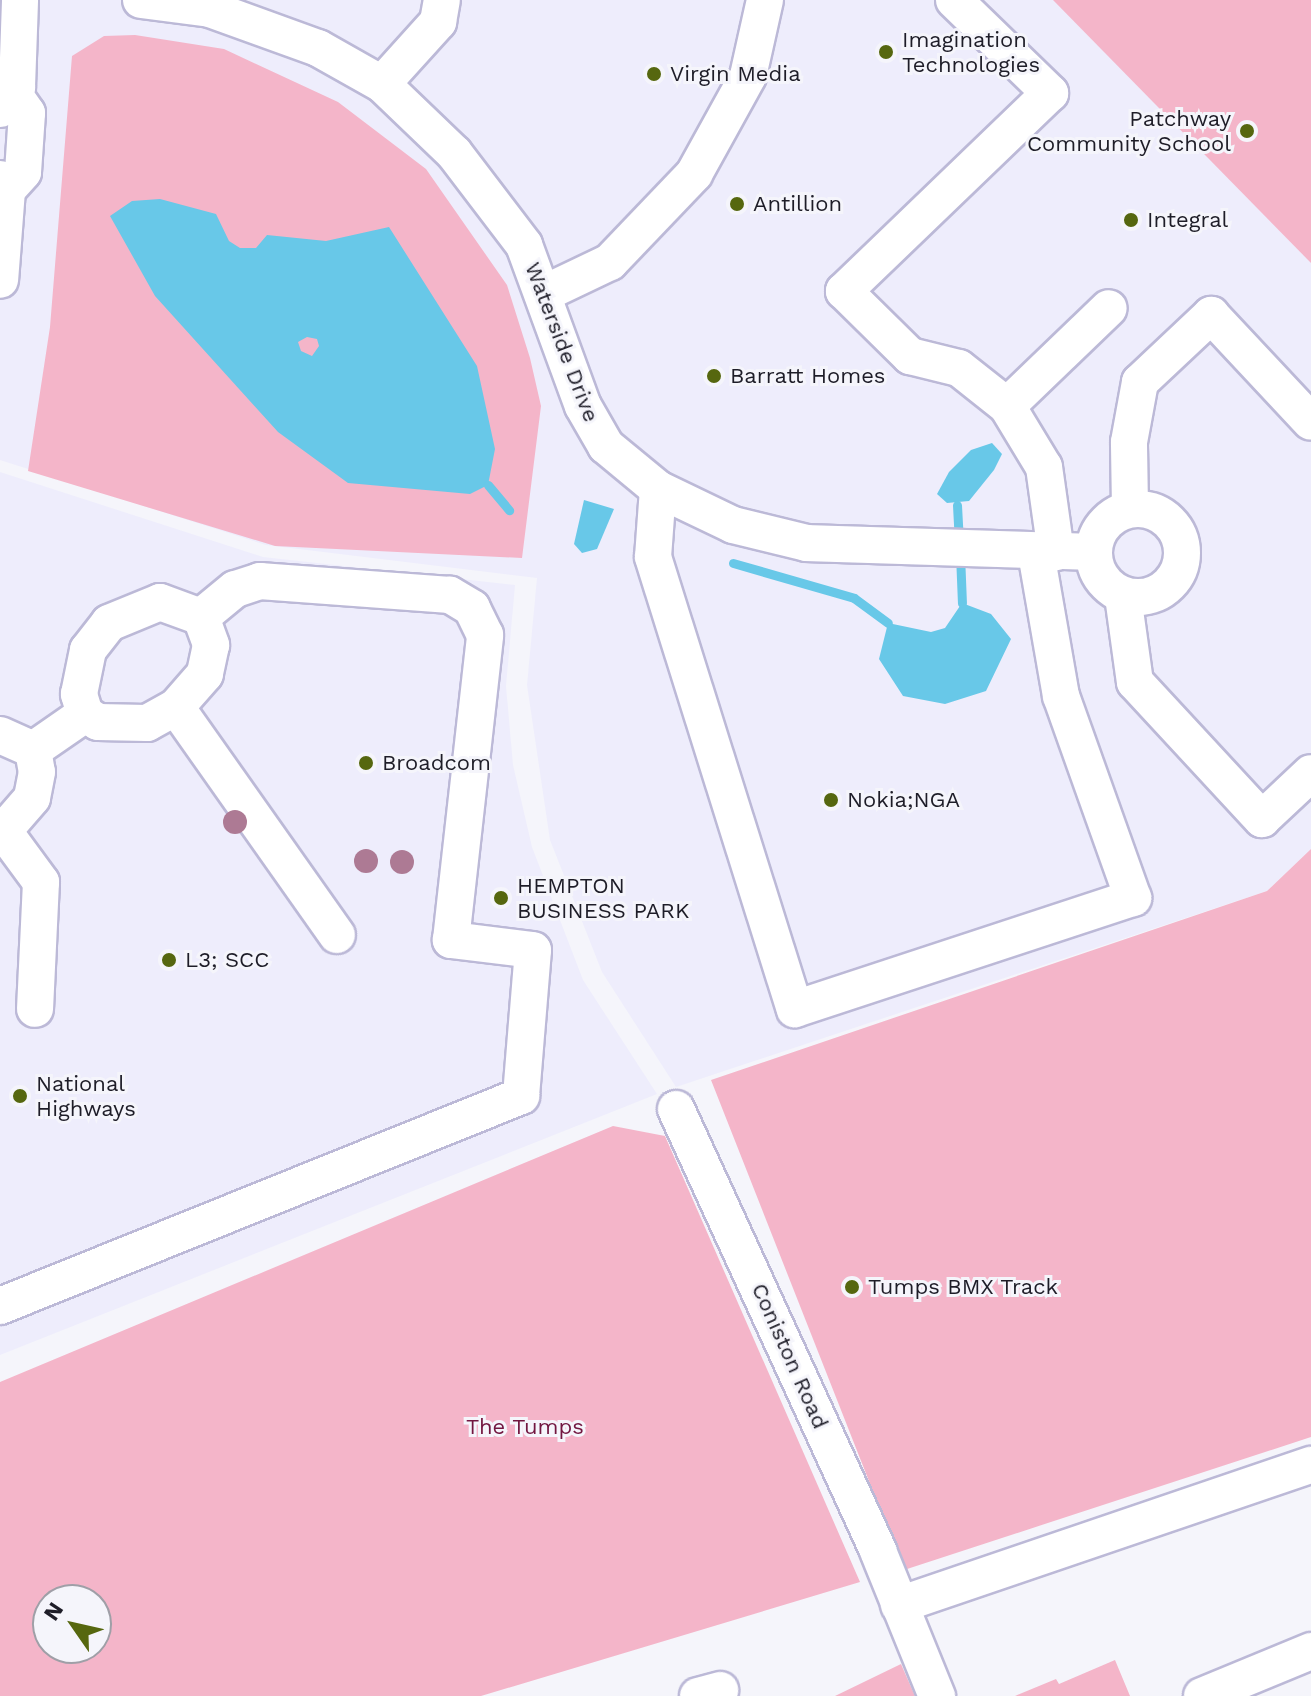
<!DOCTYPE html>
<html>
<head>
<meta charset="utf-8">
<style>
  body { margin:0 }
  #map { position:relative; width:1311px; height:1696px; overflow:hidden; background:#f5f5fb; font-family:"Work Sans",sans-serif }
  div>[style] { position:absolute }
  .built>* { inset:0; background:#eeedfc }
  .green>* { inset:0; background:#f4b5c9 }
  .water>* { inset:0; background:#68c8e8 }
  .stream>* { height:9px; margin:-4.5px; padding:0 4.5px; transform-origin:4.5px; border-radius:4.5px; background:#68c8e8 }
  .roads { filter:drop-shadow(2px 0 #bcb9d7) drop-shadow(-2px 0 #bcb9d7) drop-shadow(0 2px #bcb9d7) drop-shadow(0 -2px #bcb9d7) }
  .minor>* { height:36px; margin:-18px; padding:0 18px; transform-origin:18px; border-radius:18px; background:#fff }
  .minor>.ring { margin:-18px; padding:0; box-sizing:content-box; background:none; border:36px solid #fff; border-radius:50% }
  .trees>* { width:24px; height:24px; margin:-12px; border-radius:50%; background:#ad7a94 }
  .dots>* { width:22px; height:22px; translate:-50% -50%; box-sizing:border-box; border:4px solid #f5f5fb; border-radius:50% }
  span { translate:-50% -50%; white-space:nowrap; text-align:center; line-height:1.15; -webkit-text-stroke:6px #f5f5fb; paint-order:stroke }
  .poi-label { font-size:22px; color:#1e1d28 }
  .left { translate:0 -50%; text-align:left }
  .right { translate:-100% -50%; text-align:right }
  .street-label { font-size:22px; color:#1e1d28 }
  .park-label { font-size:22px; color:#721640 }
  .north { position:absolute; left:32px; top:1584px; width:80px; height:80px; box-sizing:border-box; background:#f5f5fb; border:2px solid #9f9fa7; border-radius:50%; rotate:304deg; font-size:22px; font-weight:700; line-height:32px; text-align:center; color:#1e1d28 }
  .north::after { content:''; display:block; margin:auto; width:28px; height:36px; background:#56670f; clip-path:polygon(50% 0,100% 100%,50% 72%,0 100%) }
</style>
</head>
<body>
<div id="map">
  <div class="built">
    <i style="clip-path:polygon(0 0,1311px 0,1311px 849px,1267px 891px,676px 1087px,602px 972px,550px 840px,527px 685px,537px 578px,266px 545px,0 460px)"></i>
    <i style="clip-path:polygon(0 472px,263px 557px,515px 585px,506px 686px,513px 765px,532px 847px,583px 980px,657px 1094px,0 1355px)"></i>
  </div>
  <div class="green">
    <i style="clip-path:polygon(1053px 0,1311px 0,1311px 263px)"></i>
    <i style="clip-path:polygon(135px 35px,224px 49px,338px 102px,426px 169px,507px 285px,530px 358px,541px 406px,522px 558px,275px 546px,28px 471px,50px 327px,72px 56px,104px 36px)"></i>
    <i style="clip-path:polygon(1311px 849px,1311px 1437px,904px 1570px,711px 1080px,1267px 891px)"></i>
    <i style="clip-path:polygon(evenodd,613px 1126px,665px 1136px,860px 1582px,481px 1696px,0 1696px,0 1382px,613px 1126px,48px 1600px,96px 1600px,96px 1648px,48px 1648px,48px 1600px)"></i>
    <i style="clip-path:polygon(1115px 1660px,1130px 1696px,1015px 1696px,1056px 1679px,1059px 1684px)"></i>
    <i style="clip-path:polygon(901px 1664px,915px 1696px,835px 1696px)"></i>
  </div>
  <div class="water">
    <i style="clip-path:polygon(evenodd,160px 199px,216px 214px,229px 241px,240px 248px,256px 248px,267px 235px,326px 241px,389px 227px,477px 366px,495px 449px,488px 485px,470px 494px,348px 483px,278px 432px,155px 296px,110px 216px,132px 201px,160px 199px,307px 337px,317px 339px,319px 346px,312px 356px,301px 351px,298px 342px,307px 337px)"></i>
    <i style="clip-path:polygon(992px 443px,1002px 454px,994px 470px,969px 501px,947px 503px,937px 494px,949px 472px,971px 450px)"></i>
    <i style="clip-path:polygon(584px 500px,614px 509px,597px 549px,582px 553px,574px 544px)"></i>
    <i style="clip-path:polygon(962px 603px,991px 614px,1011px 639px,986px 691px,945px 704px,903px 696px,879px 659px,888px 623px,931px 632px,945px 628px)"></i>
  </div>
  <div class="stream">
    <i style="left:488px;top:485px;width:33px;rotate:50deg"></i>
    <i style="left:957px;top:505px;width:35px;rotate:87deg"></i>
    <i style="left:960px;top:554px;width:49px;rotate:87.7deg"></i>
    <i style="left:733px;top:563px;width:126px;rotate:16.1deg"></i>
    <i style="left:854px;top:598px;width:42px;rotate:36.3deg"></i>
  </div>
  <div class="roads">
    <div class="minor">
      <i style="left:141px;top:0;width:70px;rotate:7.4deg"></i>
      <i style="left:210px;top:9px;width:115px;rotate:19.9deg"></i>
      <i style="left:318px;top:48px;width:73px;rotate:29.4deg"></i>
      <i style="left:382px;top:84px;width:100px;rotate:43.8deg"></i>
      <i style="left:454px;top:153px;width:116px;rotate:52.7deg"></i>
      <i style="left:524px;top:245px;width:171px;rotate:69.9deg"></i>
      <i style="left:583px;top:406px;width:46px;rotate:60.1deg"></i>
      <i style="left:606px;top:446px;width:67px;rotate:39.6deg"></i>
      <i style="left:658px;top:489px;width:83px;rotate:25.6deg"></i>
      <i style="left:733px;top:525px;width:76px;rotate:13.7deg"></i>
      <i style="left:807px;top:543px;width:286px;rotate:1.8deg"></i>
      <i style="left:954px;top:0;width:134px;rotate:44.1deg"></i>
      <i style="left:1050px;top:93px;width:286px;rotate:136.1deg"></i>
      <i style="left:844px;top:291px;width:93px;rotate:44.6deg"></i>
      <i style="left:910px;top:356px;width:50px;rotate:13.8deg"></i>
      <i style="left:959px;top:368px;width:61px;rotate:38.4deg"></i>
      <i style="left:1007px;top:406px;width:71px;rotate:58.8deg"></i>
      <i style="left:1044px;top:467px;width:86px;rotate:82deg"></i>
      <i style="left:382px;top:84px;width:84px;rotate:-47.9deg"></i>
      <i style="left:438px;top:22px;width:22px;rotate:-80deg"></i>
      <i style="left:0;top:109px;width:28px;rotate:-52deg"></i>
      <i style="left:17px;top:87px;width:87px;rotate:-88deg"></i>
      <i style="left:0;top:179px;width:13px;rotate:58deg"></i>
      <i style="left:7px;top:190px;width:90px;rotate:94.4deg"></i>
      <i style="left:7px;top:190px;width:24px;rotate:-48deg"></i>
      <i style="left:23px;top:172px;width:59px;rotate:-86.1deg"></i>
      <i style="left:27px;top:113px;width:21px;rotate:-125deg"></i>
      <i style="left:545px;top:293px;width:72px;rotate:-25.5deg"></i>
      <i style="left:610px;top:262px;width:122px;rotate:-46.3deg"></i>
      <i style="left:694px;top:174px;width:112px;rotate:-61.1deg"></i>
      <i style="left:748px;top:76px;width:78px;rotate:-77.4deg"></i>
      <i style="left:1007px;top:406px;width:141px;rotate:-43.9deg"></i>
      <i style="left:658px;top:489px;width:68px;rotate:94.2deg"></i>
      <i style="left:653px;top:557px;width:474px;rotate:72.6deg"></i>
      <i style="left:795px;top:1009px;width:356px;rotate:-18.2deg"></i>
      <i style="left:1133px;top:898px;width:214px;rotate:-109.6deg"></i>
      <i style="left:1061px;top:696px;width:145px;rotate:-99.9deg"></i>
      <i style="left:1130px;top:509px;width:67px;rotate:-90.9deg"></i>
      <i style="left:1129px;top:442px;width:61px;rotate:-79.6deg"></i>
      <i style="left:1140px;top:382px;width:98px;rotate:-43.3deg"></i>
      <i style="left:1211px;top:315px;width:146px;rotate:46.9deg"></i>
      <i class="ring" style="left:1094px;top:509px;width:52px;height:52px"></i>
      <i style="left:1123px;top:596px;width:87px;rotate:82.1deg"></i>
      <i style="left:1135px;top:682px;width:187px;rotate:47.2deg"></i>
      <i style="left:1262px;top:819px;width:67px;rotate:-43.2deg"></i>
      <i style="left:160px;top:602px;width:44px;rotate:20.1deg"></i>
      <i style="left:201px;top:617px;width:30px;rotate:70deg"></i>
      <i style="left:211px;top:645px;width:30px;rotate:102deg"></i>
      <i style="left:205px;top:674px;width:44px;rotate:131.3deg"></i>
      <i style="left:176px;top:707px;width:33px;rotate:151deg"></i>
      <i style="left:147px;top:723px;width:49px;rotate:-178.8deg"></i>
      <i style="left:98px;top:722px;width:15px;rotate:-148deg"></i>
      <i style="left:85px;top:714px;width:21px;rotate:-107deg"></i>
      <i style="left:79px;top:694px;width:45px;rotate:-78.4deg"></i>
      <i style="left:88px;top:650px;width:34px;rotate:-52deg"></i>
      <i style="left:109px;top:623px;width:55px;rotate:-22.4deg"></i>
      <i style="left:176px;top:707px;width:279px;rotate:54.8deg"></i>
      <i style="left:0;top:735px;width:36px;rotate:24deg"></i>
      <i style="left:33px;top:750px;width:22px;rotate:80deg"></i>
      <i style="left:37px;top:772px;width:26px;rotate:101deg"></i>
      <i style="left:32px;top:798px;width:49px;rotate:130.9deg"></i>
      <i style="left:33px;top:750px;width:63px;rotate:-34.7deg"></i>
      <i style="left:5px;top:833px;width:61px;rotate:53.7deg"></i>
      <i style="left:41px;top:882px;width:127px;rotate:92.7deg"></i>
      <i style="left:676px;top:1109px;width:486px;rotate:65.4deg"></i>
      <i style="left:878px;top:1551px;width:157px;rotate:67.9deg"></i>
      <i style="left:0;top:1306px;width:562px;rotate:-21.95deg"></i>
      <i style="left:521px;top:1096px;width:146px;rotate:-85.3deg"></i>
      <i style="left:533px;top:950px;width:83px;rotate:-173deg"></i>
      <i style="left:451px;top:940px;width:307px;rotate:-83.6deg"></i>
      <i style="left:485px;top:635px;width:30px;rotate:-116deg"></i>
      <i style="left:472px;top:608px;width:26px;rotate:-149deg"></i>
      <i style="left:450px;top:595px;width:191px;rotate:-175.8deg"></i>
      <i style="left:260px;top:581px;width:26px;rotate:162deg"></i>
      <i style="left:235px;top:589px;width:44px;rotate:140.5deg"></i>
      <i style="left:899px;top:1605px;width:435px;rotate:-18.8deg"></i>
      <i style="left:698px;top:1696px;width:23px;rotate:-15deg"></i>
      <i style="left:1202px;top:1696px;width:118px;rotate:-22.4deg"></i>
    </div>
  </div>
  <div class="trees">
    <i style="left:235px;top:822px"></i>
    <i style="left:366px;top:861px"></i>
    <i style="left:402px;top:862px"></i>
  </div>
  <div class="dots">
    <i style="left:886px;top:52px;background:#56670f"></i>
    <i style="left:654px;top:74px;background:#56670f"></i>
    <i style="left:1247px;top:131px;background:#56670f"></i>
    <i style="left:737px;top:204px;background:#56670f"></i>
    <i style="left:1131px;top:220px;background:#56670f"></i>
    <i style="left:714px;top:376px;background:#56670f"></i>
    <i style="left:366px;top:763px;background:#56670f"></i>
    <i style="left:831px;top:800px;background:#56670f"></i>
    <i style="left:501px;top:898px;background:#56670f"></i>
    <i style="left:169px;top:960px;background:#56670f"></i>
    <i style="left:20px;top:1096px;background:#56670f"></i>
    <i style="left:852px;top:1287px;background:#56670f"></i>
  </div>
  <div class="poi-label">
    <span class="left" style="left:902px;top:52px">Imagination<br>Technologies</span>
    <span class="left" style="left:670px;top:74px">Virgin Media</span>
    <span class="right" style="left:1231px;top:131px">Patchway<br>Community School</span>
    <span class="left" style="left:753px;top:204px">Antillion</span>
    <span class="left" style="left:1147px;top:220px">Integral</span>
    <span class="left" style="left:730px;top:376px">Barratt Homes</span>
    <span class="left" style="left:382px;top:763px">Broadcom</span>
    <span class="left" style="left:847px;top:800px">Nokia;NGA</span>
    <span class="left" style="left:517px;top:898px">HEMPTON<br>BUSINESS PARK</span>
    <span class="left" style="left:185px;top:960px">L3; SCC</span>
    <span class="left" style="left:36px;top:1096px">National<br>Highways</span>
    <span class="left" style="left:868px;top:1287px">Tumps BMX Track</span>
  </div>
  <div class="street-label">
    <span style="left:562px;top:342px;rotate:69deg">Waterside Drive</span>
    <span style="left:790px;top:1356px;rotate:66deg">Coniston Road</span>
  </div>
  <div class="park-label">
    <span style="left:525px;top:1427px">The Tumps</span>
  </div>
  <div class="north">N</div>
</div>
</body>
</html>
